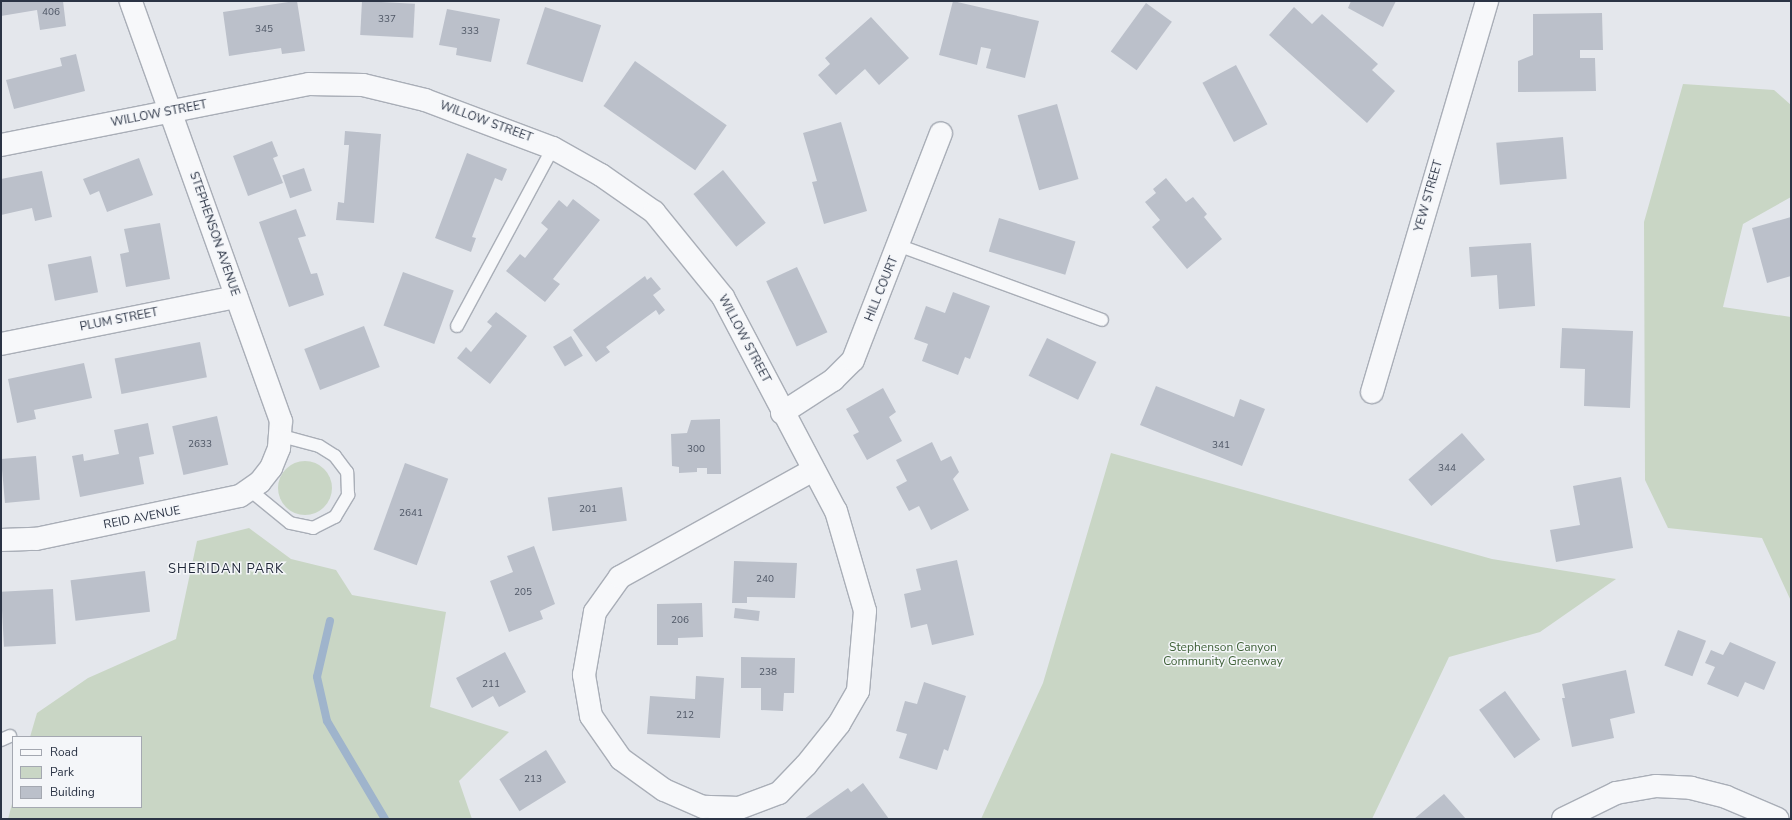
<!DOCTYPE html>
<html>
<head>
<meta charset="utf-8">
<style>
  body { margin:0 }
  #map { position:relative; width:1792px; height:820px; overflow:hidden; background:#e4e7ec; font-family:"Nunito Sans",sans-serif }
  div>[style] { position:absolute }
  .green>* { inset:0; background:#c9d6c5 }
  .round { border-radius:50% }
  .stream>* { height:8px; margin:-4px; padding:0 4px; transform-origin:4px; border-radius:4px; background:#9fb4cc }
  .building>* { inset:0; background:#bbc0ca; transform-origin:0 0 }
  .roads { filter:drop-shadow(1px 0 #a9aeb7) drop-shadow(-1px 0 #a9aeb7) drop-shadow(0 1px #a9aeb7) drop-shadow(0 -1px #a9aeb7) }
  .service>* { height:12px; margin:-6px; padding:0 6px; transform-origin:6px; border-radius:6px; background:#f7f8fa }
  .minor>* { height:22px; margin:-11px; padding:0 11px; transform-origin:11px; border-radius:11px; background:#f7f8fa }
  span { translate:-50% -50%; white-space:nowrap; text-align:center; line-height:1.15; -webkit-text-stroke:3px #f4f6f9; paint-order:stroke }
  .number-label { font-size:10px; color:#4f5766 }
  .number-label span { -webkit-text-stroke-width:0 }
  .street-label { font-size:12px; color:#2b3445 }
  .park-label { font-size:12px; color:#3f6138 }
  .neighbourhood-label { font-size:13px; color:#1d2536; letter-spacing:1px }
  .frame { position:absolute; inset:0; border:2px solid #2b3445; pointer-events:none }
  .legend { position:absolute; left:12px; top:736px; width:130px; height:72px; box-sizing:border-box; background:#f4f6f9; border:1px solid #a4a8b1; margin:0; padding:5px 7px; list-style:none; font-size:12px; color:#2b3445 }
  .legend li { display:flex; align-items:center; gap:8px; height:20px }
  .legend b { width:20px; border:1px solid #a4a8b1 }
</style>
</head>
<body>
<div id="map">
  <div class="green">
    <i style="clip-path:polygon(1683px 84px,1774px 90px,1791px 105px,1791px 197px,1743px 224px,1723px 307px,1791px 317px,1791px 601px,1762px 538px,1668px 528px,1645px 480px,1644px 222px)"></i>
    <i style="clip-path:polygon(1111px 453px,1492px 559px,1616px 579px,1540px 632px,1449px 657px,1372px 819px,981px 819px,1043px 683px)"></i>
    <i class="round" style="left:278px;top:461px;width:54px;height:54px"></i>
    <i style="clip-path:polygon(249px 528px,291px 559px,336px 570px,352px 595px,446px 612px,430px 707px,509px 732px,459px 781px,472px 819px,8px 819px,13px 800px,13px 807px,141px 807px,141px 737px,30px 737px,37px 713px,88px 678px,176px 639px,197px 541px)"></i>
  </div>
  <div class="stream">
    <i style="left:330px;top:621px;width:57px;rotate:103.1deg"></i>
    <i style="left:317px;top:677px;width:45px;rotate:77.2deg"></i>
    <i style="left:327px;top:721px;width:114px;rotate:59.4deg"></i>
  </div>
  <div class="building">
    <i style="clip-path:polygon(1px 1px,63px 1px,66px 26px,40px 30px,37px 10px,1px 16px)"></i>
    <i style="clip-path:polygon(295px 1px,297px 1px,305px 51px,282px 54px,281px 48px,229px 56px,223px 12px)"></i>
    <i style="left:362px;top:1px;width:53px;height:34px;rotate:3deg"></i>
    <i style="clip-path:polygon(953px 1px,1039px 21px,1025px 78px,986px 68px,991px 49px,981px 47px,977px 65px,939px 55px)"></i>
    <i style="clip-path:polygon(1351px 1px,1396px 1px,1383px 27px,1348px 8px)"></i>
    <i style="left:1146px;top:3px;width:32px;height:60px;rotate:36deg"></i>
    <i style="left:545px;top:7px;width:59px;height:60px;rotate:18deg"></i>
    <i style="clip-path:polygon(1294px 7px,1312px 24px,1322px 14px,1378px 64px,1372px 70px,1395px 91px,1367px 123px,1269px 35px)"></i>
    <i style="clip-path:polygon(447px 9px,500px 19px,491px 62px,456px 55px,457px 48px,439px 45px)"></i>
    <i style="clip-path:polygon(1602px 13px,1603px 50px,1580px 50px,1580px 58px,1595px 58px,1596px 91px,1518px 92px,1518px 61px,1533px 55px,1533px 14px)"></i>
    <i style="clip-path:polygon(871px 17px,909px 58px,879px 85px,865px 69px,836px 95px,818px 75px,830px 64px,825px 58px)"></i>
    <i style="clip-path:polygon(76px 54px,85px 91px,14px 109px,6px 80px,62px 66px,60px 58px)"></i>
    <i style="left:635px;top:61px;width:112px;height:55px;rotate:35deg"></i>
    <i style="left:1236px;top:65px;width:67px;height:38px;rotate:62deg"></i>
    <i style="left:1057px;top:104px;width:78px;height:41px;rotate:74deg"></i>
    <i style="clip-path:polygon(841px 122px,867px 211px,824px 224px,812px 182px,817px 181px,803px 133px)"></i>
    <i style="clip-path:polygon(345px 131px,381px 134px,374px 223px,336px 220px,338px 202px,344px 203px,349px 145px,344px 145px)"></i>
    <i style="left:1563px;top:137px;width:42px;height:67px;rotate:85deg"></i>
    <i style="clip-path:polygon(272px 141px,278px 156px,273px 158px,283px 183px,248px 196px,233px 156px)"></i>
    <i style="clip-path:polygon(467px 153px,507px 169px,502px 181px,495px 178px,472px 237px,476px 238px,471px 252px,435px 238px)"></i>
    <i style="clip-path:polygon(139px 158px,153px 195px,107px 212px,99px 191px,90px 195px,83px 179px)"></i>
    <i style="left:304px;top:168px;width:24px;height:23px;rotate:71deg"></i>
    <i style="left:723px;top:170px;width:68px;height:38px;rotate:51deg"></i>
    <i style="clip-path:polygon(42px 171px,52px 217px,35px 221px,32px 208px,1px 215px,1px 179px)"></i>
    <i style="clip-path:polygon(1166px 178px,1186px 202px,1193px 197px,1207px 214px,1204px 217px,1222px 239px,1187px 269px,1152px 227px,1160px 220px,1145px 202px,1156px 193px,1153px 189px)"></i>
    <i style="clip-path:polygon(573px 199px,600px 220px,553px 279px,560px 284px,545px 302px,506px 271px,520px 254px,525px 258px,548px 229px,541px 223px,559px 200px,567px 207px)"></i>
    <i style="clip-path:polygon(296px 209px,306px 236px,298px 238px,311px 274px,317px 273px,324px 295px,289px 307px,259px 222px)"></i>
    <i style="clip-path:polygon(1791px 217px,1791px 276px,1767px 283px,1752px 228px)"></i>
    <i style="left:999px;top:218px;width:80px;height:35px;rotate:17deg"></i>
    <i style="clip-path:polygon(160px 223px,170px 279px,126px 287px,120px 254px,129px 252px,124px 229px)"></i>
    <i style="clip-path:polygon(1531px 243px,1535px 306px,1499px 309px,1497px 275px,1471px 277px,1469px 247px)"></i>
    <i style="left:91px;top:256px;width:37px;height:44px;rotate:79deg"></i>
    <i style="left:797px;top:267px;width:72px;height:34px;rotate:65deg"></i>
    <i style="left:403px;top:272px;width:54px;height:57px;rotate:20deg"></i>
    <i style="clip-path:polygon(645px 276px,647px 280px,651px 277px,661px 289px,653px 295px,665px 310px,659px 315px,656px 310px,606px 347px,610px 352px,596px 362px,573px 330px)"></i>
    <i style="clip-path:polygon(953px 292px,990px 306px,970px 359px,965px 357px,958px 375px,922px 361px,928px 344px,914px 339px,926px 306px,945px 313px)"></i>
    <i style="clip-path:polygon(496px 312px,527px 336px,490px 384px,457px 358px,466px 347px,471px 352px,492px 326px,487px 322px)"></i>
    <i style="left:364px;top:326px;width:44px;height:64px;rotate:69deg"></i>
    <i style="clip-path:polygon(1562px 328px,1633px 331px,1630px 408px,1584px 406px,1585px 369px,1560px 368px)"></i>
    <i style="left:571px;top:336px;width:23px;height:21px;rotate:59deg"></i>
    <i style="left:1047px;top:338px;width:55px;height:42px;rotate:26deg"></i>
    <i style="left:200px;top:342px;width:36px;height:87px;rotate:79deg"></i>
    <i style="clip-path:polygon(84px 363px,92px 398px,34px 410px,36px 419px,17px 423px,8px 379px)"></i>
    <i style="clip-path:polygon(1156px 386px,1234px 417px,1240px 399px,1265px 409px,1242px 466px,1140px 425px)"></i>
    <i style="clip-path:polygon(883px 388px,896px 412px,889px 417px,902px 441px,867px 460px,853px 435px,859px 432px,846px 409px)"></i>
    <i style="left:217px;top:416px;width:50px;height:46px;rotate:77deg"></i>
    <i style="clip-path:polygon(720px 419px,721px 474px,707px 474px,707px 468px,697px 468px,697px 472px,679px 473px,679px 467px,672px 466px,671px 434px,687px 433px,691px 420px)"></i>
    <i style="clip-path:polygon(148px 423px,154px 454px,139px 457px,144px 484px,80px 497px,72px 456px,83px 454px,84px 461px,119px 454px,114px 430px)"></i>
    <i style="left:1462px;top:433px;width:35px;height:71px;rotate:49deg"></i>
    <i style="clip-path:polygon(932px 442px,941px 461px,951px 456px,959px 472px,953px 479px,969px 510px,931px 530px,919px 506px,909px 511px,896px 487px,907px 481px,896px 460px)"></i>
    <i style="left:36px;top:456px;width:44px;height:35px;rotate:85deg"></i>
    <i style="left:405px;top:463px;width:46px;height:92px;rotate:20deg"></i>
    <i style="clip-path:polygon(1621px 477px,1633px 548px,1556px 562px,1550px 530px,1580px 525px,1573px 486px)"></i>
    <i style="left:622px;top:487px;width:34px;height:75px;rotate:82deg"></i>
    <i style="clip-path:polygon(534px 546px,555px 604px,540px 611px,543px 619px,509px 632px,490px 581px,513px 572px,507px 556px)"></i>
    <i style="clip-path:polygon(957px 560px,974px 635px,932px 645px,927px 624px,911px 628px,904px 594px,921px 590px,916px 569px)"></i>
    <i style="clip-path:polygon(734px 561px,797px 563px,795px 598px,747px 597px,747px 603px,732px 603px)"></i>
    <i style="left:145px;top:571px;width:41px;height:75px;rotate:83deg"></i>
    <i style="left:53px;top:589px;width:55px;height:52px;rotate:87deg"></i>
    <i style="clip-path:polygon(702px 603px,703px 637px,678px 638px,678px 645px,657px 645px,657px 604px)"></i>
    <i style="left:735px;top:608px;width:25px;height:10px;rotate:7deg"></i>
    <i style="left:1678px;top:630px;width:30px;height:38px;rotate:21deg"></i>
    <i style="clip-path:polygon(1730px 642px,1776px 662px,1764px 690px,1745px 682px,1738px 697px,1707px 684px,1715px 667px,1705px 663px,1711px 650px,1723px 655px)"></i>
    <i style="clip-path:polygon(505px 652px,526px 692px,499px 707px,493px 696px,472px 708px,456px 678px)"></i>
    <i style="clip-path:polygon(741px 657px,795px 658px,794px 693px,784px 693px,783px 711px,761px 710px,761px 688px,741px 688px)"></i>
    <i style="clip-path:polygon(1626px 670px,1635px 713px,1610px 719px,1614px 738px,1572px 747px,1562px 698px,1565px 698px,1562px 684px)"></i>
    <i style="clip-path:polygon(696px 676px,724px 678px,720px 738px,647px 734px,650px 696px,695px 699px)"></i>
    <i style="clip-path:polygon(924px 682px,966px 696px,948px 751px,944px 749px,937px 770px,899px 758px,907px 734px,896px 731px,905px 701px,917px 704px)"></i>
    <i style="left:1505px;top:691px;width:60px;height:32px;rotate:54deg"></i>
    <i style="left:546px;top:750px;width:38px;height:55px;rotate:58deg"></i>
    <i style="clip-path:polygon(863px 783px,889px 819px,804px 819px,848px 788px,851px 792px)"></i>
    <i style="clip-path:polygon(1444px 794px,1466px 819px,1414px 819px)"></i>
  </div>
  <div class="roads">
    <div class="service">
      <i style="left:900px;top:246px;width:215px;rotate:20.1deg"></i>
      <i style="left:457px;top:326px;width:202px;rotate:-61.7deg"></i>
      <i style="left:251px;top:491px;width:50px;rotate:39.4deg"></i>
      <i style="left:290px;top:523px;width:24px;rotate:12deg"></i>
      <i style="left:313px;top:528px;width:25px;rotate:-27deg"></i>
      <i style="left:335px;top:517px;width:26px;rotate:-59deg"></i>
      <i style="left:348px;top:495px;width:23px;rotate:-92deg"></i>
      <i style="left:347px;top:472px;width:20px;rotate:-127deg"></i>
      <i style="left:335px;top:456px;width:19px;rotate:-148deg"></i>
      <i style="left:319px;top:446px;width:38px;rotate:-165deg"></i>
      <i style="left:1px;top:740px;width:10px;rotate:-24deg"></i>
    </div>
    <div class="minor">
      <i style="left:1px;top:145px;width:314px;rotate:-11.2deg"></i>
      <i style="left:309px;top:84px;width:54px;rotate:1.1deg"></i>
      <i style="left:363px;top:85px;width:64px;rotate:13.6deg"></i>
      <i style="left:425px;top:100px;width:137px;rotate:20.6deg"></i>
      <i style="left:553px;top:148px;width:55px;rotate:29.4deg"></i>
      <i style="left:601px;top:175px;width:65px;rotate:34.9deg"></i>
      <i style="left:654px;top:212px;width:109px;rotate:50.9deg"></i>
      <i style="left:723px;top:297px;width:242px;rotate:62.2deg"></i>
      <i style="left:836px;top:511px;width:104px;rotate:73.8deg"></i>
      <i style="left:865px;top:611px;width:80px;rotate:95deg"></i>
      <i style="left:858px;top:691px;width:38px;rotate:120deg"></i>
      <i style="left:839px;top:724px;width:53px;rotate:128.8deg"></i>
      <i style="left:806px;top:765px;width:39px;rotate:134deg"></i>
      <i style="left:779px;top:793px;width:43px;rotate:159.4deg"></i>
      <i style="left:739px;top:808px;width:36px;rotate:-178deg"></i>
      <i style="left:703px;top:807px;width:43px;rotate:-156.4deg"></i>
      <i style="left:664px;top:790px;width:53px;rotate:-144.2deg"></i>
      <i style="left:621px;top:759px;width:52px;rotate:-124.9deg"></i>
      <i style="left:591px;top:716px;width:42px;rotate:-99.7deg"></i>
      <i style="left:584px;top:675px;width:64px;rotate:-80.1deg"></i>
      <i style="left:595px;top:612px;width:43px;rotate:-54.5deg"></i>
      <i style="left:620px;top:577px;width:221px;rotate:-29deg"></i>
      <i style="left:1px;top:344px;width:240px;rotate:-11.3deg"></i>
      <i style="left:1372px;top:392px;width:408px;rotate:-73.6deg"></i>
      <i style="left:782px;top:413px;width:61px;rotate:-32.9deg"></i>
      <i style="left:833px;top:380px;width:28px;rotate:-45deg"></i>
      <i style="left:853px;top:360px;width:243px;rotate:-68.8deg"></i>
      <i style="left:1px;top:540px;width:35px;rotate:-2deg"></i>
      <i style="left:36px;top:539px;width:208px;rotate:-11.9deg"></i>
      <i style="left:240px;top:496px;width:24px;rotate:-35deg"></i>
      <i style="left:260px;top:482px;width:18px;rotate:-52deg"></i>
      <i style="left:271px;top:468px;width:22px;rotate:-68deg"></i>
      <i style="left:279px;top:448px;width:27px;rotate:-86deg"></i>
      <i style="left:281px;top:421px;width:446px;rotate:-109.7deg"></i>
      <i style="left:1563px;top:819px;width:59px;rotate:-26.1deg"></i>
      <i style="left:1616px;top:793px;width:41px;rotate:-9.9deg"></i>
      <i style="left:1656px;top:786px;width:35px;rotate:3deg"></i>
      <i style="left:1691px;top:788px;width:36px;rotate:14deg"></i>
      <i style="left:1726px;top:797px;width:56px;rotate:22.9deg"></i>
    </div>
  </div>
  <div class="number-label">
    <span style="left:51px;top:13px">406</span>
    <span style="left:387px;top:20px">337</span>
    <span style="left:264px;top:30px">345</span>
    <span style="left:470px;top:32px">333</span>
    <span style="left:200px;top:445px">2633</span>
    <span style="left:1221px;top:446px">341</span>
    <span style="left:696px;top:450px">300</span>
    <span style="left:1447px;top:469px">344</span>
    <span style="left:588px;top:510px">201</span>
    <span style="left:411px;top:514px">2641</span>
    <span style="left:765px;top:580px">240</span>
    <span style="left:523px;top:593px">205</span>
    <span style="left:680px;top:621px">206</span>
    <span style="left:768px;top:673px">238</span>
    <span style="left:491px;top:685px">211</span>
    <span style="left:685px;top:716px">212</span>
    <span style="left:533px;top:780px">213</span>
  </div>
  <div class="street-label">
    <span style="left:159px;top:114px;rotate:-11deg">WILLOW STREET</span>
    <span style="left:486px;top:122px;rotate:20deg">WILLOW STREET</span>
    <span style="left:1429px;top:196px;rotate:-74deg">YEW STREET</span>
    <span style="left:214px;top:234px;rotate:71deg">STEPHENSON AVENUE</span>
    <span style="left:882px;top:289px;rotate:-68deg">HILL COURT</span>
    <span style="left:119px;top:320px;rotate:-11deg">PLUM STREET</span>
    <span style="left:744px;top:339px;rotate:62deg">WILLOW STREET</span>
    <span style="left:142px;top:518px;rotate:-11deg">REID AVENUE</span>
  </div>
  <div class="park-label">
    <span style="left:1223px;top:655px">Stephenson Canyon<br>Community Greenway</span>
  </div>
  <div class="neighbourhood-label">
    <span style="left:226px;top:569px">SHERIDAN PARK</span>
  </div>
  <div class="frame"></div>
  <ul class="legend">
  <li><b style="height:5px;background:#f7f8fa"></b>Road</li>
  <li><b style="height:11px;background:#c9d6c5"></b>Park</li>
  <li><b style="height:11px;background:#bbc0ca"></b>Building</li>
  </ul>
</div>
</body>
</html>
